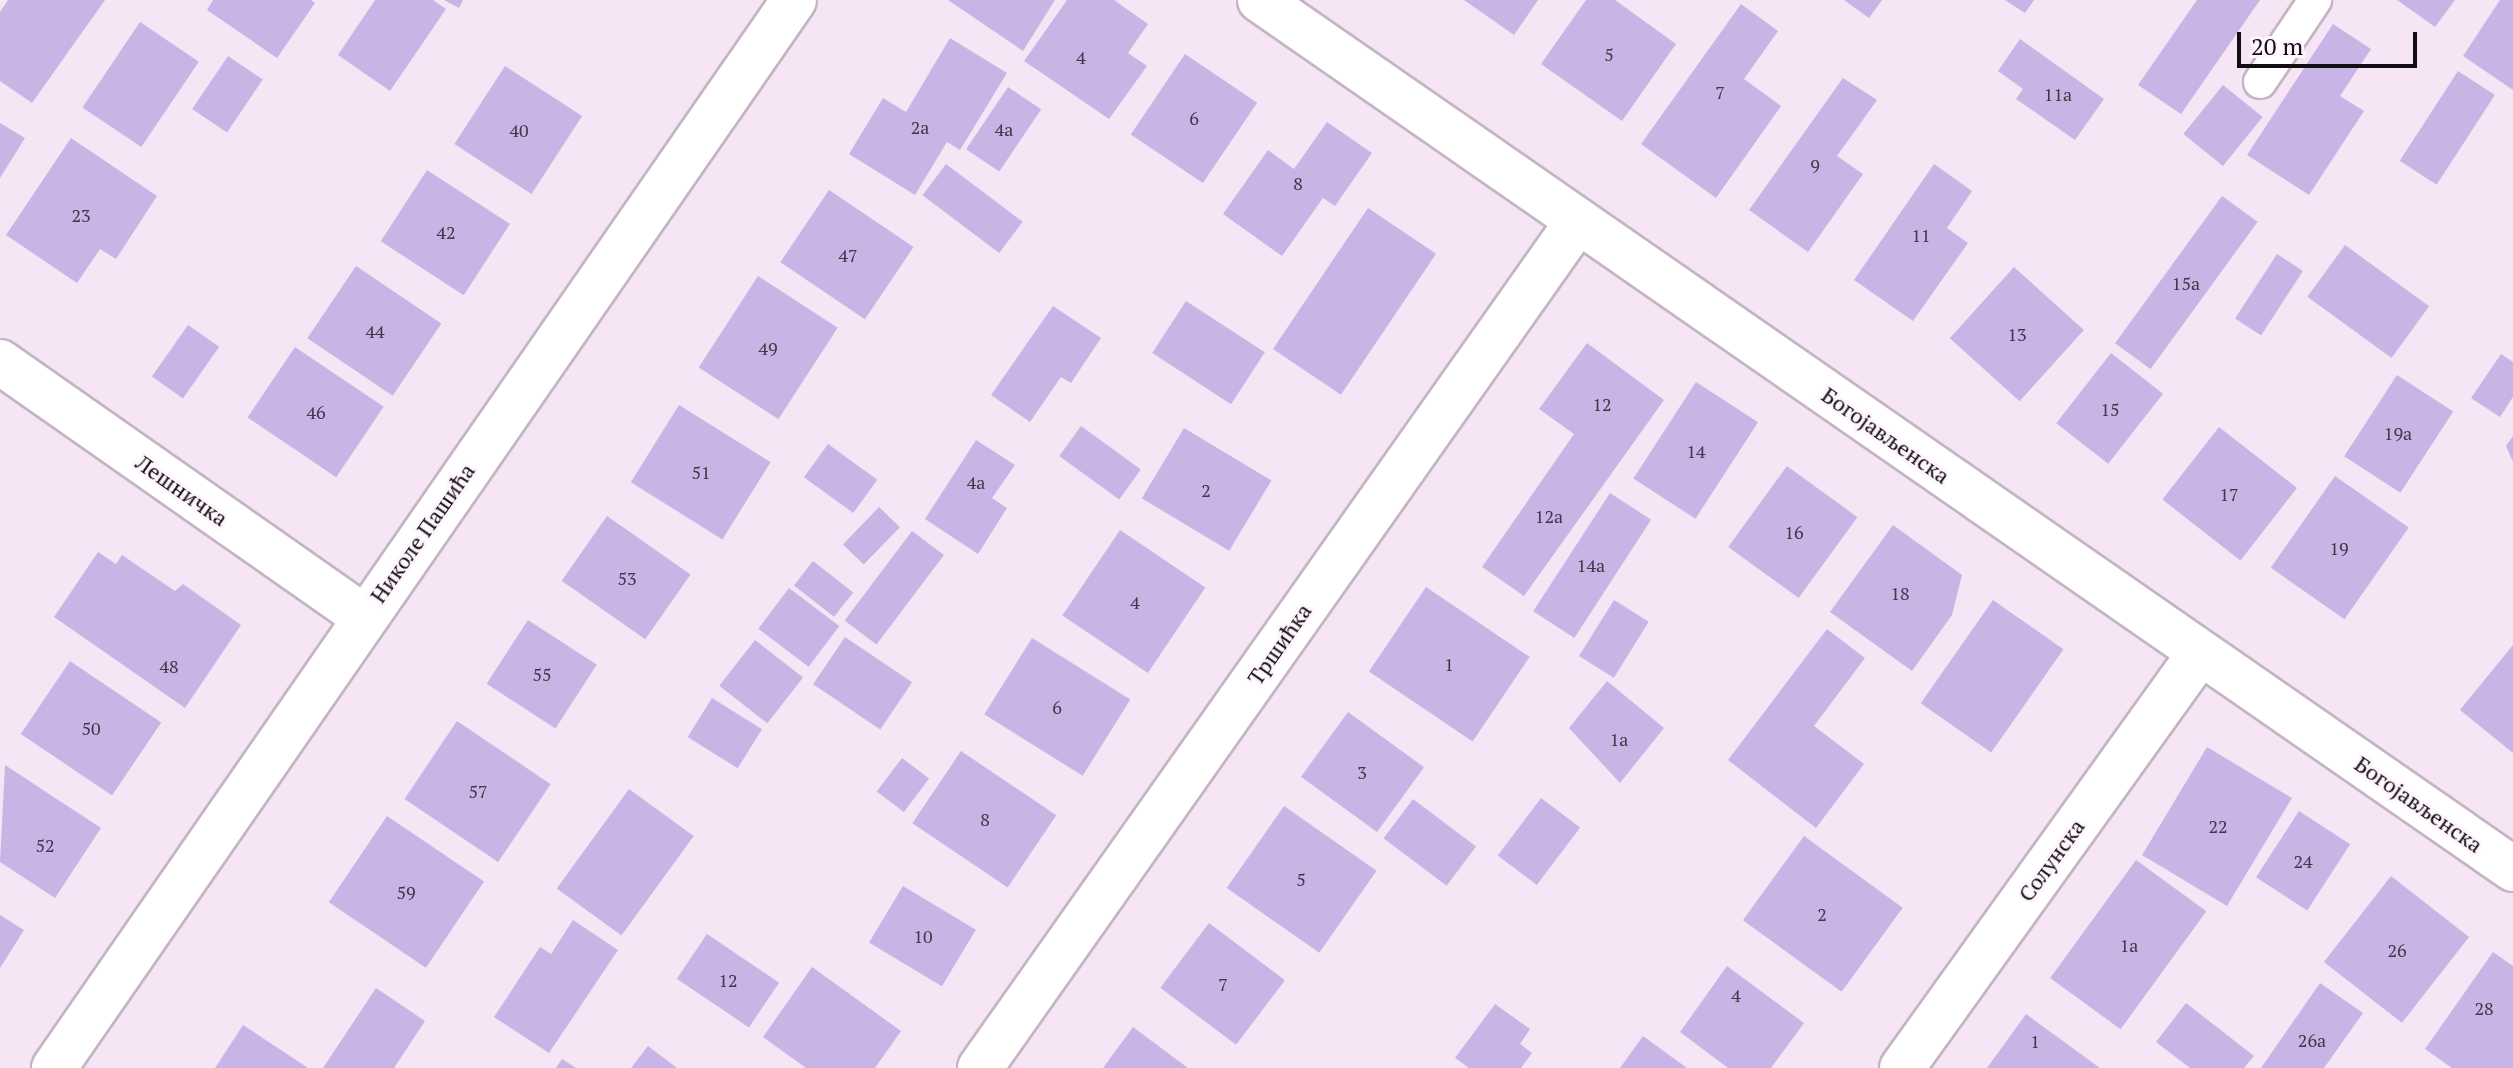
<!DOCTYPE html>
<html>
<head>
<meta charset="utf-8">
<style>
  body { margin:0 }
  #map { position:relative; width:2513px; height:1068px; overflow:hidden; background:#f6e5f5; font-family:"PT Serif",serif }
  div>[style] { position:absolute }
  .building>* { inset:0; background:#c9b4e6; transform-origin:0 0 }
  .roads { filter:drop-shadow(2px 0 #c5b5c4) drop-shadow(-2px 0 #c5b5c4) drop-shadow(0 2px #c5b5c4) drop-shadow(0 -2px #c5b5c4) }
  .service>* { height:32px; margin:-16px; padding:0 16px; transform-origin:16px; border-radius:16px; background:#fff }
  .minor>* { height:44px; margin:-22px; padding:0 22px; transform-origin:22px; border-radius:22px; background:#fff }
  span { translate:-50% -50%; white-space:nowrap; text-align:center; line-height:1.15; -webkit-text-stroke:6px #fff5fe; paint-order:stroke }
  .number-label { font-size:18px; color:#403747 }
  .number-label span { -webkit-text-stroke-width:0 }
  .street-label { font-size:22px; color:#120d12 }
  .scale { position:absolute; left:2237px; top:32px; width:180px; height:36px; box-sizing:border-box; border:4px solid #120d12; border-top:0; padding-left:10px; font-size:24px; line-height:28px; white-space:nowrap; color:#120d12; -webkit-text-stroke:6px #fff5fe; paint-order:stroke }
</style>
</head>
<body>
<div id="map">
  <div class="building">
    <i style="clip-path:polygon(8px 0,105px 0,32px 103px,0 81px,0 12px)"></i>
    <i style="clip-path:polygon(213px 0,311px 0,315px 3px,277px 58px,207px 10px)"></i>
    <i style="clip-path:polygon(375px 0,433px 0,446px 9px,390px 91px,338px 55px)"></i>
    <i style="clip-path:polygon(444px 0,463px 0,459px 8px)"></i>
    <i style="clip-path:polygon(948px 0,1055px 0,1023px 51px)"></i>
    <i style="clip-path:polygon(1067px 0,1114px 0,1148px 24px,1128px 53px,1147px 66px,1109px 119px,1024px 61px)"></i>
    <i style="clip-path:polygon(1464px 0,1538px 0,1514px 35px)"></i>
    <i style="clip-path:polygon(1586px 0,1615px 0,1676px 44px,1622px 121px,1541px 64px)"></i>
    <i style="clip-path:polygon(1844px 0,1882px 0,1869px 18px)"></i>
    <i style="clip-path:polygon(2005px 0,2034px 0,2025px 13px)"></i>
    <i style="clip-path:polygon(2197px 0,2260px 0,2181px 114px,2138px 85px)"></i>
    <i style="clip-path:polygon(2397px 0,2455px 0,2435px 27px)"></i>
    <i style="clip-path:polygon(2500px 0,2513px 0,2513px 90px,2463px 56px)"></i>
    <i style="clip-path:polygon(1741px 4px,1778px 31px,1744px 79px,1781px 106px,1716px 198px,1641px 144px)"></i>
    <i style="left:140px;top:22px;width:71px;height:103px;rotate:34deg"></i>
    <i style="clip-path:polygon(2333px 24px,2371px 49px,2340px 96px,2364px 111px,2309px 195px,2247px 155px)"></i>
    <i style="clip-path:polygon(950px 38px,1007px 73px,960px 150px,947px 142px,915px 195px,849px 154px,883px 98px,906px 112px)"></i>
    <i style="clip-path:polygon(2020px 39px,2104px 99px,2075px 140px,2016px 99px,2023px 89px,1998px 71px)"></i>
    <i style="left:1185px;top:54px;width:87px;height:97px;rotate:34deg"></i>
    <i style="left:228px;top:56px;width:42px;height:64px;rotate:34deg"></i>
    <i style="left:505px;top:66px;width:92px;height:93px;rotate:33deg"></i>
    <i style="left:2458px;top:71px;width:44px;height:107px;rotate:33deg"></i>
    <i style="clip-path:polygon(1843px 78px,1877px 100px,1837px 156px,1863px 174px,1808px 252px,1749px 210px)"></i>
    <i style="left:2223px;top:85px;width:51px;height:63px;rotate:39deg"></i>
    <i style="left:1008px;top:87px;width:40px;height:75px;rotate:34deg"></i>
    <i style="clip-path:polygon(1327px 122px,1372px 153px,1335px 206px,1323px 198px,1282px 256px,1223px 214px,1268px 150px,1294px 169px)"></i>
    <i style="clip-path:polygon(0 123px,25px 138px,0 178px)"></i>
    <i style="clip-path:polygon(71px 138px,157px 196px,116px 259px,100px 249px,77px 283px,6px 235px)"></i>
    <i style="left:946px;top:164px;width:96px;height:39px;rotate:37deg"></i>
    <i style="clip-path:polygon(1934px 164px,1972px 191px,1947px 228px,1968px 243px,1913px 321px,1854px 280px)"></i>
    <i style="left:427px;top:170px;width:99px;height:85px;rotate:33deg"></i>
    <i style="left:829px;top:190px;width:102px;height:87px;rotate:34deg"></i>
    <i style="left:2222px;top:196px;width:44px;height:182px;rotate:36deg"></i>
    <i style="left:1368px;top:208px;width:82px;height:170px;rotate:34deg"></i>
    <i style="left:2345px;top:245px;width:104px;height:64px;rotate:36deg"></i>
    <i style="left:2277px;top:254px;width:31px;height:77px;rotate:33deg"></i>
    <i style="left:356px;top:266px;width:103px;height:87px;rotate:34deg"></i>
    <i style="left:2014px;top:267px;width:94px;height:96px;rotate:42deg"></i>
    <i style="left:758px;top:276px;width:95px;height:109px;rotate:33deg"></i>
    <i style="left:1186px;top:301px;width:94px;height:62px;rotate:33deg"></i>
    <i style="clip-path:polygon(1053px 306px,1101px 338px,1071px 383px,1061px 377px,1030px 422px,991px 395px)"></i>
    <i style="left:188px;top:325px;width:38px;height:63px;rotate:35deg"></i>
    <i style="clip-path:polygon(1587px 343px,1664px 400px,1524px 596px,1482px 567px,1574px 434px,1539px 409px)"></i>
    <i style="left:295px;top:347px;width:107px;height:85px;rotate:34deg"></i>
    <i style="left:2111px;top:353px;width:66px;height:89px;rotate:38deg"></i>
    <i style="clip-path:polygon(2501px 354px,2513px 362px,2513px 397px,2500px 417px,2471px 398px)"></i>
    <i style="left:2397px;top:375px;width:67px;height:97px;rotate:33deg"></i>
    <i style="left:1696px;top:382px;width:74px;height:115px;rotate:33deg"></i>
    <i style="left:679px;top:405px;width:108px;height:91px;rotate:32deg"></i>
    <i style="left:1081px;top:426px;width:74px;height:37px;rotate:36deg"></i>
    <i style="left:2219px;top:427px;width:99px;height:92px;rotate:38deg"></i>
    <i style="left:1184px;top:428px;width:102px;height:82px;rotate:31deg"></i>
    <i style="clip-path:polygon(2513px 436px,2513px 462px,2506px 446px)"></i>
    <i style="clip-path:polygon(976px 440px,1015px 465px,992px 498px,1007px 508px,978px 554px,925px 519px)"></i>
    <i style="left:828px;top:444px;width:61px;height:41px;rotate:36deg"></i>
    <i style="left:1787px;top:466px;width:87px;height:100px;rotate:36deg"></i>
    <i style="left:2335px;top:476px;width:90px;height:112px;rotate:35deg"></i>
    <i style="left:1610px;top:493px;width:49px;height:141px;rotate:33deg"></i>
    <i style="left:879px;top:507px;width:29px;height:52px;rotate:44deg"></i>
    <i style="left:607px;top:516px;width:102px;height:79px;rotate:35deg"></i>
    <i style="clip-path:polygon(1893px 525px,1962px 575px,1952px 615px,1912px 671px,1830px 612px)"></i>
    <i style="left:1120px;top:530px;width:103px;height:103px;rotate:34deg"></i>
    <i style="left:912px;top:531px;width:40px;height:112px;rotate:37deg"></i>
    <i style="clip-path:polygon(98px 552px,116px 564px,122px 555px,175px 591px,183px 584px,241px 625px,185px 708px,54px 617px)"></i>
    <i style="left:813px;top:561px;width:51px;height:31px;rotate:38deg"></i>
    <i style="left:1426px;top:587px;width:125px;height:102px;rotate:34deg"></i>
    <i style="left:789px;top:588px;width:63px;height:51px;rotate:37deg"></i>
    <i style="left:1614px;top:600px;width:41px;height:66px;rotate:32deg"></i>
    <i style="left:1993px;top:600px;width:86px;height:126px;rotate:35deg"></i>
    <i style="left:528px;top:620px;width:82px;height:76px;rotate:33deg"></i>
    <i style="clip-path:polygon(1827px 629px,1865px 658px,1814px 726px,1864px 764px,1816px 828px,1728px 760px)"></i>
    <i style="left:845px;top:637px;width:81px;height:57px;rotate:34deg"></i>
    <i style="left:1032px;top:638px;width:116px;height:90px;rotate:32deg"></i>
    <i style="left:755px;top:640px;width:61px;height:58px;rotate:38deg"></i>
    <i style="clip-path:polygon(2513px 645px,2513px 753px,2460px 710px)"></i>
    <i style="left:70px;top:661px;width:110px;height:88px;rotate:34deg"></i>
    <i style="clip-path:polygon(1607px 681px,1664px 728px,1620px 783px,1569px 728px)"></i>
    <i style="left:712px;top:698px;width:59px;height:46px;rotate:32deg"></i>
    <i style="left:1348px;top:712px;width:94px;height:80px;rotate:36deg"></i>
    <i style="left:457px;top:721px;width:113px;height:94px;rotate:34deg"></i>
    <i style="left:2207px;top:747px;width:99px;height:126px;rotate:31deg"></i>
    <i style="left:961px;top:751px;width:115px;height:87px;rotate:34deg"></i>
    <i style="left:902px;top:758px;width:34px;height:42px;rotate:37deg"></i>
    <i style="clip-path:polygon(5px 765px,101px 828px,55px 898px,0 862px)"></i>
    <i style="left:629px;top:789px;width:80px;height:123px;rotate:36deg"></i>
    <i style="left:1541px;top:798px;width:49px;height:72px;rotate:37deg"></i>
    <i style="left:1413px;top:799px;width:79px;height:49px;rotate:37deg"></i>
    <i style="left:1284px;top:806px;width:113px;height:100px;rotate:35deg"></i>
    <i style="left:2299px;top:811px;width:61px;height:79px;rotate:33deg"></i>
    <i style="left:387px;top:816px;width:117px;height:104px;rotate:34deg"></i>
    <i style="left:1804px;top:836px;width:122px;height:104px;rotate:36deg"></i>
    <i style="left:2136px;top:860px;width:87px;height:146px;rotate:36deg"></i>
    <i style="left:2391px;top:876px;width:99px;height:109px;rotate:38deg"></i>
    <i style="left:903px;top:886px;width:85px;height:66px;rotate:31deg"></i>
    <i style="clip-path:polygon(0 915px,24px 930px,0 968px)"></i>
    <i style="clip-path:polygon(573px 920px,618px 950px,549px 1053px,494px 1017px,540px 947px,551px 954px)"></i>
    <i style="left:1209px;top:923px;width:95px;height:81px;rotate:37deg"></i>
    <i style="left:707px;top:934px;width:87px;height:54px;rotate:34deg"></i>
    <i style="clip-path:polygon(2493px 952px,2513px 966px,2513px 1068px,2452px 1068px,2425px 1049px)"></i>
    <i style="clip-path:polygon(1727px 966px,1804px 1023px,1771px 1068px,1728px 1068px,1680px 1032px)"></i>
    <i style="clip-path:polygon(812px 967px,901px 1031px,875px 1068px,806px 1068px,763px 1037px)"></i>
    <i style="clip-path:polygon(2320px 983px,2363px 1013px,2324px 1068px,2261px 1068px)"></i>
    <i style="clip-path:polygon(376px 988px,425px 1021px,394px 1068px,323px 1068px)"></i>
    <i style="clip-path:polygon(2186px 1003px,2254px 1056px,2244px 1068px,2190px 1068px,2156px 1042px)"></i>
    <i style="clip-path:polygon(1495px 1004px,1530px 1029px,1520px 1044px,1532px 1053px,1521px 1068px,1469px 1068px,1455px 1058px)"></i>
    <i style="clip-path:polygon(2026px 1014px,2100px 1068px,1987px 1068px)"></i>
    <i style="clip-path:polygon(243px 1025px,308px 1068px,215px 1068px)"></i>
    <i style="clip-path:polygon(1133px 1027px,1188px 1068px,1103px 1068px)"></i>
    <i style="clip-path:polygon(1643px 1036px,1687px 1068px,1620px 1068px)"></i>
    <i style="clip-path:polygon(648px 1046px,677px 1068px,631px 1068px)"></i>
    <i style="clip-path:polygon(562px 1059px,576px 1068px,556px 1068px)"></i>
  </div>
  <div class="roads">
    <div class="service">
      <i style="left:2260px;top:82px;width:99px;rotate:-56.1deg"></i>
    </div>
    <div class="minor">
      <i style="left:1260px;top:0;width:1525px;rotate:34.74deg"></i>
      <i style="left:0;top:362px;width:444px;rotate:35deg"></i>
      <i style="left:54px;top:1068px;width:1299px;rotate:-55.28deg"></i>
      <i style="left:980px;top:1068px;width:1037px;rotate:-54.78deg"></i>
      <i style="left:1902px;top:1068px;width:511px;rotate:-54.32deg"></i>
    </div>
  </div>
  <div class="number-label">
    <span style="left:1609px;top:54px">5</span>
    <span style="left:1081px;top:57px">4</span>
    <span style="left:1720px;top:92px">7</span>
    <span style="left:2058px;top:94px">11a</span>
    <span style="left:1194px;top:118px">6</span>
    <span style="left:920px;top:127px">2a</span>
    <span style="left:1004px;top:129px">4a</span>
    <span style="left:519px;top:130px">40</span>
    <span style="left:1815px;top:165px">9</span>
    <span style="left:1298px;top:183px">8</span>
    <span style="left:81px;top:215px">23</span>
    <span style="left:446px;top:232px">42</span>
    <span style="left:1921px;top:235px">11</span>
    <span style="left:848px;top:255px">47</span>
    <span style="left:2186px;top:283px">15a</span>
    <span style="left:375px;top:331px">44</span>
    <span style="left:2017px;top:334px">13</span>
    <span style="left:768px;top:348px">49</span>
    <span style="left:1602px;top:404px">12</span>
    <span style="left:2110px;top:409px">15</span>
    <span style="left:316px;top:412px">46</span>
    <span style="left:2398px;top:433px">19a</span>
    <span style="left:1696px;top:451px">14</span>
    <span style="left:701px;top:472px">51</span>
    <span style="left:976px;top:482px">4a</span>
    <span style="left:1206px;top:490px">2</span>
    <span style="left:2229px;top:494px">17</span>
    <span style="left:1549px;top:516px">12a</span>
    <span style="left:1794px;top:532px">16</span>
    <span style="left:2339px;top:548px">19</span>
    <span style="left:1591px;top:565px">14a</span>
    <span style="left:627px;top:578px">53</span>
    <span style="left:1900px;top:593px">18</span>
    <span style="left:1135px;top:602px">4</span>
    <span style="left:1449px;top:664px">1</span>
    <span style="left:169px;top:666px">48</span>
    <span style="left:542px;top:674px">55</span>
    <span style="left:1057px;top:707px">6</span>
    <span style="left:91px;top:728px">50</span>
    <span style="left:1619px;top:739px">1a</span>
    <span style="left:1362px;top:772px">3</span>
    <span style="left:478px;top:791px">57</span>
    <span style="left:985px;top:819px">8</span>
    <span style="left:2218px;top:826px">22</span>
    <span style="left:45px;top:845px">52</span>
    <span style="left:2303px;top:861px">24</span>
    <span style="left:1301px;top:879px">5</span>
    <span style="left:406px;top:892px">59</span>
    <span style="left:1822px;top:914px">2</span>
    <span style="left:923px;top:936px">10</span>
    <span style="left:2129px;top:945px">1a</span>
    <span style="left:2397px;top:950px">26</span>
    <span style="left:728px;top:980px">12</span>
    <span style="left:1223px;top:984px">7</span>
    <span style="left:1736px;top:995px">4</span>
    <span style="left:2484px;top:1008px">28</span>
    <span style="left:2312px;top:1040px">26a</span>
    <span style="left:2035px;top:1041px">1</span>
  </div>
  <div class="street-label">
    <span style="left:1886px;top:435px;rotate:35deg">Богојављенска</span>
    <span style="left:182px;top:490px;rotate:35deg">Лешничка</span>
    <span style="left:422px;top:533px;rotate:-55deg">Николе Пашића</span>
    <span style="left:1279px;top:644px;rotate:-55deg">Тршићка</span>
    <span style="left:2419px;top:804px;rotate:35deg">Богојављенска</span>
    <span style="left:2051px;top:860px;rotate:-54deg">Солунска</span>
  </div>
  <div class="scale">20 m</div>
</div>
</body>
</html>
